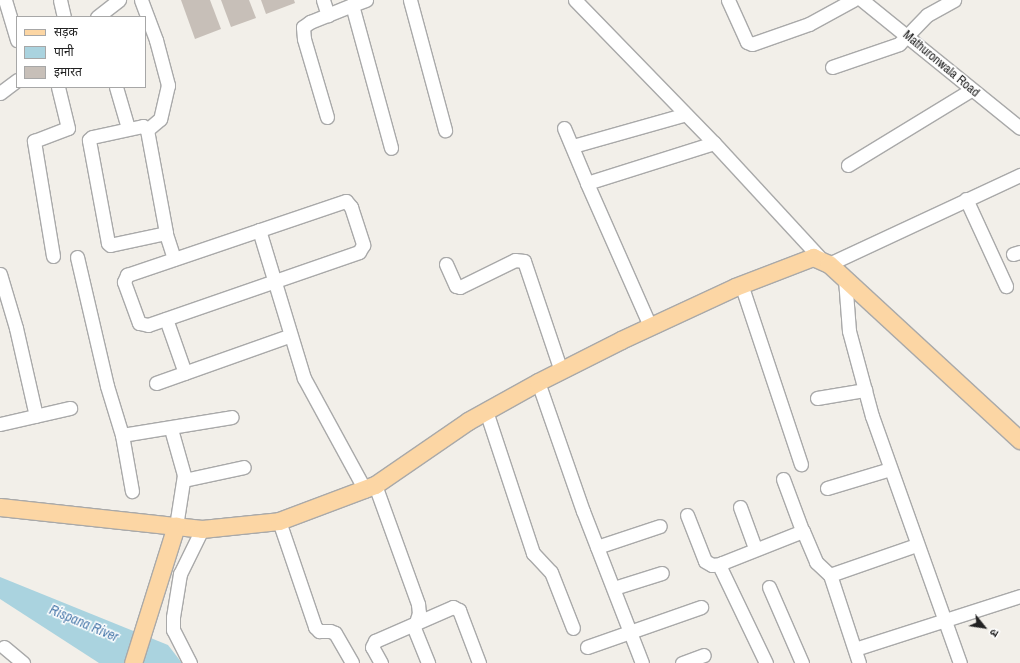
<!DOCTYPE html>
<html>
<head>
<meta charset="utf-8">
<style>
  body { margin:0 }
  #map { position:relative; width:1020px; height:663px; overflow:hidden; background:#f2efe9; font-family:"Archivo Narrow","Noto Sans Devanagari",sans-serif }
  div>[style] { position:absolute }
  .water>* { inset:0; background:#aad3df }
  .building>* { inset:0; background:#c7bfb8 }
  .roads { filter:drop-shadow(1px 0 #a9a9a9) drop-shadow(-1px 0 #a9a9a9) drop-shadow(0 1px #a9a9a9) drop-shadow(0 -1px #a9a9a9) }
  .minor>* { height:13px; margin:-6.5px; padding:0 6.5px; transform-origin:6.5px; border-radius:6.5px; background:#fff }
  .major>* { height:17px; margin:-8.5px; padding:0 8.5px; transform-origin:8.5px; border-radius:8.5px; background:#fcd6a4 }
  span { translate:-50% -50%; white-space:nowrap; text-align:center; line-height:1.15; -webkit-text-stroke:3px #fff; paint-order:stroke }
  .street-label { font-size:13px; color:#222 }
  .water-label { font-size:14px; color:#4a7aab; font-style:italic }
  .legend { position:absolute; left:16px; top:16px; width:130px; height:72px; box-sizing:border-box; background:#fff; border:1px solid #a7a7a7; margin:0; padding:5px 7px; list-style:none; font-size:12px; color:#222 }
  .legend li { display:flex; align-items:center; gap:8px; height:20px }
  .legend b { width:20px; border:1px solid #a7a7a7 }
  .north { position:absolute; left:964px; top:607px; width:40px; height:40px; -webkit-text-stroke:3px #fff; paint-order:stroke; rotate:120deg; font-size:11px; font-weight:700; line-height:16px; text-align:center; color:#222 }
  .north::after { content:''; display:block; margin:auto; width:14px; height:18px; background:#222; clip-path:polygon(50% 0,100% 100%,50% 72%,0 100%) }
</style>
</head>
<body>
<div id="map">
  <div class="water">
    <i style="clip-path:polygon(0 577px,168px 645px,182px 663px,99px 663px,0 599px)"></i>
  </div>
  <div class="building">
    <i style="clip-path:polygon(181px 0,210px 0,221px 29px,195px 39px)"></i>
    <i style="clip-path:polygon(221px 0,249px 0,256px 18px,231px 27px)"></i>
    <i style="clip-path:polygon(261px 0,294px 0,295px 3px,266px 14px)"></i>
  </div>
  <div class="roads">
    <div class="minor">
      <i style="left:5px;top:0;width:42px;rotate:73.3deg"></i>
      <i style="left:60px;top:0;width:17px;rotate:77deg"></i>
      <i style="left:141px;top:0;width:43px;rotate:69.4deg"></i>
      <i style="left:156px;top:40px;width:47px;rotate:75.1deg"></i>
      <i style="left:168px;top:85px;width:35px;rotate:103deg"></i>
      <i style="left:160px;top:119px;width:17px;rotate:140deg"></i>
      <i style="left:323px;top:0;width:16px;rotate:72deg"></i>
      <i style="left:366px;top:0;width:15px;rotate:160deg"></i>
      <i style="left:352px;top:5px;width:148px;rotate:74.7deg"></i>
      <i style="left:410px;top:0;width:135px;rotate:74.9deg"></i>
      <i style="left:575px;top:0;width:199px;rotate:45.8deg"></i>
      <i style="left:714px;top:143px;width:156px;rotate:47.3deg"></i>
      <i style="left:728px;top:0;width:46px;rotate:65.7deg"></i>
      <i style="left:747px;top:42px;width:5px;rotate:22deg"></i>
      <i style="left:752px;top:44px;width:60px;rotate:-19.3deg"></i>
      <i style="left:809px;top:24px;width:50px;rotate:-28.6deg"></i>
      <i style="left:862px;top:0;width:203px;rotate:39deg"></i>
      <i style="left:97px;top:17px;width:28px;rotate:-38deg"></i>
      <i style="left:832px;top:67px;width:71px;rotate:-18.9deg"></i>
      <i style="left:899px;top:44px;width:40px;rotate:-46deg"></i>
      <i style="left:927px;top:15px;width:31px;rotate:-29deg"></i>
      <i style="left:116px;top:87px;width:43px;rotate:73.7deg"></i>
      <i style="left:0;top:93px;width:21px;rotate:-37deg"></i>
      <i style="left:327px;top:117px;width:81px;rotate:-106.4deg"></i>
      <i style="left:304px;top:39px;width:12px;rotate:-95deg"></i>
      <i style="left:303px;top:27px;width:9px;rotate:-36deg"></i>
      <i style="left:310px;top:22px;width:45px;rotate:-22deg"></i>
      <i style="left:143px;top:126px;width:6px;rotate:45deg"></i>
      <i style="left:147px;top:130px;width:105px;rotate:79.5deg"></i>
      <i style="left:166px;top:233px;width:57px;rotate:167.9deg"></i>
      <i style="left:110px;top:245px;width:3px;rotate:-135deg"></i>
      <i style="left:108px;top:243px;width:105px;rotate:-100.5deg"></i>
      <i style="left:89px;top:140px;width:4px;rotate:-45deg"></i>
      <i style="left:92px;top:137px;width:52px;rotate:-12.2deg"></i>
      <i style="left:564px;top:128px;width:60px;rotate:67.3deg"></i>
      <i style="left:573px;top:146px;width:117px;rotate:-15.8deg"></i>
      <i style="left:848px;top:165px;width:144px;rotate:-31.4deg"></i>
      <i style="left:966px;top:199px;width:96px;rotate:65.3deg"></i>
      <i style="left:346px;top:201px;width:8px;rotate:50deg"></i>
      <i style="left:351px;top:207px;width:40px;rotate:72deg"></i>
      <i style="left:363px;top:245px;width:8px;rotate:120deg"></i>
      <i style="left:359px;top:252px;width:223px;rotate:160.9deg"></i>
      <i style="left:148px;top:325px;width:9px;rotate:-167deg"></i>
      <i style="left:139px;top:323px;width:44px;rotate:-110.1deg"></i>
      <i style="left:124px;top:282px;width:8px;rotate:-67deg"></i>
      <i style="left:127px;top:275px;width:231px;rotate:-18.7deg"></i>
      <i style="left:259px;top:230px;width:155px;rotate:73.1deg"></i>
      <i style="left:304px;top:378px;width:128px;rotate:61.4deg"></i>
      <i style="left:166px;top:234px;width:26px;rotate:72deg"></i>
      <i style="left:1013px;top:254px;width:7px;rotate:-16deg"></i>
      <i style="left:53px;top:256px;width:117px;rotate:-99.4deg"></i>
      <i style="left:34px;top:141px;width:36px;rotate:-21deg"></i>
      <i style="left:68px;top:128px;width:42px;rotate:-103.7deg"></i>
      <i style="left:77px;top:257px;width:132px;rotate:76.9deg"></i>
      <i style="left:107px;top:386px;width:51px;rotate:73deg"></i>
      <i style="left:122px;top:435px;width:111px;rotate:-9.3deg"></i>
      <i style="left:446px;top:264px;width:24px;rotate:66deg"></i>
      <i style="left:456px;top:286px;width:4px;rotate:14deg"></i>
      <i style="left:460px;top:287px;width:61px;rotate:-26.1deg"></i>
      <i style="left:515px;top:260px;width:9px;rotate:6deg"></i>
      <i style="left:524px;top:261px;width:116px;rotate:71.4deg"></i>
      <i style="left:829px;top:264px;width:211px;rotate:-25deg"></i>
      <i style="left:0;top:274px;width:56px;rotate:73.5deg"></i>
      <i style="left:16px;top:328px;width:90px;rotate:77.2deg"></i>
      <i style="left:845px;top:279px;width:52px;rotate:85.6deg"></i>
      <i style="left:849px;top:331px;width:88px;rotate:74.9deg"></i>
      <i style="left:872px;top:416px;width:262px;rotate:70.4deg"></i>
      <i style="left:741px;top:284px;width:190px;rotate:71.6deg"></i>
      <i style="left:166px;top:319px;width:57px;rotate:70.6deg"></i>
      <i style="left:650px;top:326px;width:156px;rotate:-113.8deg"></i>
      <i style="left:587px;top:183px;width:133px;rotate:-17.5deg"></i>
      <i style="left:538px;top:382px;width:137px;rotate:70.8deg"></i>
      <i style="left:583px;top:511px;width:163px;rotate:68.8deg"></i>
      <i style="left:156px;top:383px;width:141px;rotate:-19.5deg"></i>
      <i style="left:817px;top:398px;width:49px;rotate:-9.5deg"></i>
      <i style="left:486px;top:411px;width:150px;rotate:71.7deg"></i>
      <i style="left:533px;top:553px;width:26px;rotate:47deg"></i>
      <i style="left:551px;top:572px;width:60px;rotate:68.6deg"></i>
      <i style="left:0;top:424px;width:72px;rotate:-12.9deg"></i>
      <i style="left:171px;top:429px;width:48px;rotate:74.2deg"></i>
      <i style="left:184px;top:475px;width:52px;rotate:98.9deg"></i>
      <i style="left:122px;top:435px;width:57px;rotate:79.9deg"></i>
      <i style="left:783px;top:479px;width:54px;rotate:69.6deg"></i>
      <i style="left:184px;top:480px;width:61px;rotate:-12.2deg"></i>
      <i style="left:375px;top:485px;width:127px;rotate:70.1deg"></i>
      <i style="left:418px;top:604px;width:9px;rotate:84deg"></i>
      <i style="left:419px;top:613px;width:16px;rotate:108deg"></i>
      <i style="left:414px;top:628px;width:38px;rotate:68deg"></i>
      <i style="left:827px;top:488px;width:66px;rotate:-16.8deg"></i>
      <i style="left:740px;top:507px;width:44px;rotate:69.9deg"></i>
      <i style="left:687px;top:515px;width:49px;rotate:68.6deg"></i>
      <i style="left:705px;top:561px;width:8px;rotate:30deg"></i>
      <i style="left:712px;top:565px;width:9px;rotate:-6deg"></i>
      <i style="left:279px;top:521px;width:112px;rotate:71.2deg"></i>
      <i style="left:315px;top:627px;width:6px;rotate:45deg"></i>
      <i style="left:319px;top:631px;width:11px"></i>
      <i style="left:330px;top:631px;width:5px;rotate:22deg"></i>
      <i style="left:335px;top:633px;width:34px;rotate:60deg"></i>
      <i style="left:597px;top:547px;width:66px;rotate:-18.4deg"></i>
      <i style="left:769px;top:587px;width:83px;rotate:66.5deg"></i>
      <i style="left:614px;top:588px;width:50px;rotate:-17.4deg"></i>
      <i style="left:4px;top:647px;width:25px;rotate:40deg"></i>
      <i style="left:587px;top:647px;width:121px;rotate:-19.3deg"></i>
      <i style="left:855px;top:649px;width:173px;rotate:-17.8deg"></i>
      <i style="left:190px;top:663px;width:37px;rotate:-117deg"></i>
      <i style="left:173px;top:630px;width:13px;rotate:-90deg"></i>
      <i style="left:173px;top:617px;width:44px;rotate:-80.8deg"></i>
      <i style="left:180px;top:574px;width:50px;rotate:-63.9deg"></i>
      <i style="left:381px;top:663px;width:18px;rotate:-119deg"></i>
      <i style="left:372px;top:647px;width:7px;rotate:-63deg"></i>
      <i style="left:375px;top:641px;width:85px;rotate:-23.6deg"></i>
      <i style="left:453px;top:607px;width:7px;rotate:27deg"></i>
      <i style="left:459px;top:610px;width:57px;rotate:69.3deg"></i>
      <i style="left:682px;top:663px;width:23px;rotate:-20deg"></i>
      <i style="left:766px;top:663px;width:104px;rotate:-115.6deg"></i>
      <i style="left:721px;top:569px;width:6px;rotate:-81deg"></i>
      <i style="left:722px;top:563px;width:87px;rotate:-21.6deg"></i>
      <i style="left:803px;top:531px;width:34px;rotate:67deg"></i>
      <i style="left:816px;top:562px;width:19px;rotate:43deg"></i>
      <i style="left:859px;top:663px;width:93px;rotate:-108.2deg"></i>
      <i style="left:830px;top:575px;width:91px;rotate:-19.2deg"></i>
    </div>
    <div class="major">
      <i style="left:0;top:507px;width:203px;rotate:6.2deg"></i>
      <i style="left:202px;top:529px;width:77px;rotate:-5.9deg"></i>
      <i style="left:279px;top:521px;width:103px;rotate:-20.6deg"></i>
      <i style="left:375px;top:485px;width:113px;rotate:-34.5deg"></i>
      <i style="left:468px;top:421px;width:80px;rotate:-29.1deg"></i>
      <i style="left:538px;top:382px;width:93px;rotate:-26.8deg"></i>
      <i style="left:621px;top:340px;width:126px;rotate:-24.9deg"></i>
      <i style="left:735px;top:287px;width:84px;rotate:-21deg"></i>
      <i style="left:813px;top:257px;width:17px;rotate:24deg"></i>
      <i style="left:829px;top:264px;width:260px;rotate:42.7deg"></i>
      <i style="left:133px;top:663px;width:144px;rotate:-72.6deg"></i>
    </div>
  </div>
  <div class="street-label">
    <span style="left:941px;top:64px;rotate:40deg">Mathuronwala Road</span>
  </div>
  <div class="water-label">
    <span style="left:84px;top:623px;rotate:23deg">Rispana River</span>
  </div>
  <ul class="legend">
  <li><b style="height:5px;background:#fcd6a4"></b>सड़क</li>
  <li><b style="height:11px;background:#aad3df"></b>पानी</li>
  <li><b style="height:11px;background:#c7bfb8"></b>इमारत</li>
  </ul>
  <div class="north">उ</div>
</div>
</body>
</html>
